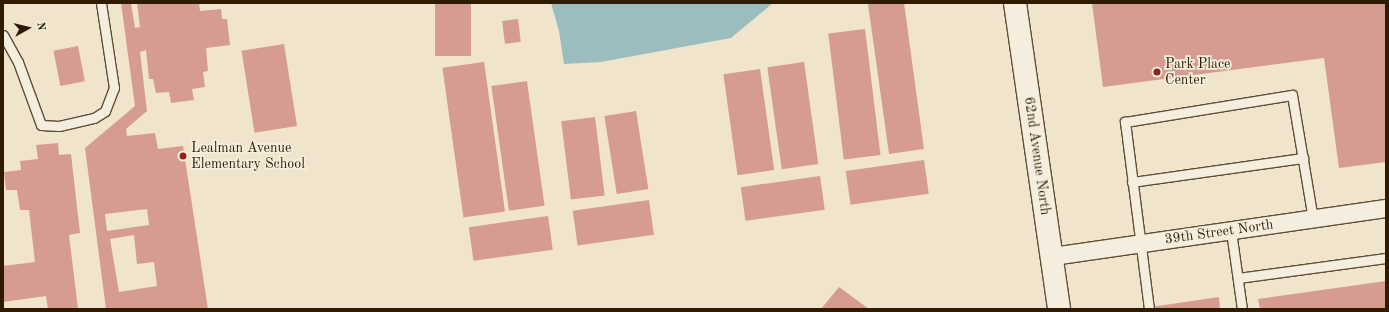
<!DOCTYPE html>
<html>
<head>
<meta charset="utf-8">
<style>
  body { margin:0 }
  #map { position:relative; width:1389px; height:312px; overflow:hidden; background:#f0e5cc; font-family:"Old Standard TT",serif }
  div>[style] { position:absolute }
  .water>* { inset:0; background:#9cbdbe }
  .building>* { inset:0; background:#d69b91; transform-origin:0 0 }
  .roads { filter:drop-shadow(1px 0 #5e4e33) drop-shadow(-1px 0 #5e4e33) drop-shadow(0 1px #5e4e33) drop-shadow(0 -1px #5e4e33) }
  .service>* { height:9px; margin:-4.5px; padding:0 4.5px; transform-origin:4.5px; border-radius:4.5px; background:#f5eede }
  .minor>* { height:17px; margin:-8.5px; padding:0 8.5px; transform-origin:8.5px; border-radius:8.5px; background:#f5eede }
  .tertiary>* { height:22px; margin:-11px; padding:0 11px; transform-origin:11px; border-radius:11px; background:#f5eede }
  .dots>* { width:11px; height:11px; translate:-50% -50%; box-sizing:border-box; border:2px solid #f5eede; border-radius:50% }
  span { translate:-50% -50%; white-space:nowrap; text-align:center; line-height:1.15; -webkit-text-stroke:3.5px #f5eede; paint-order:stroke }
  .poi-label { font-size:14px; color:#2e1b00 }
  .left { translate:0 -50%; text-align:left }
  .street-label { font-size:14px; color:#2e1b00 }
  .frame { position:absolute; inset:0; border:4px solid #2e1b00; pointer-events:none }
  .north { position:absolute; left:8px; top:8px; width:40px; height:40px; -webkit-text-stroke:3px #f5eede; paint-order:stroke; rotate:82deg; font-size:11px; font-weight:700; line-height:16px; text-align:center; color:#2e1b00 }
  .north::after { content:''; display:block; margin:auto; width:14px; height:18px; background:#2e1b00; clip-path:polygon(50% 0,100% 100%,50% 72%,0 100%) }
</style>
</head>
<body>
<div id="map">
  <div class="water">
    <i style="clip-path:polygon(551px 3px,773px 3px,731px 38px,601px 62px,564px 64px,559px 31px)"></i>
  </div>
  <div class="building">
    <i style="clip-path:polygon(evenodd,121px 3px,131px 3px,135px 28px,140px 27px,137px 3px,199px 3px,200px 11px,221px 9px,222px 19px,227px 19px,230px 45px,206px 48px,208px 71px,203px 72px,205px 87px,192px 89px,194px 100px,171px 103px,169px 92px,156px 93px,153px 79px,149px 79px,146px 50px,140px 52px,147px 111px,126px 129px,127px 136px,155px 133px,158px 149px,183px 146px,208px 309px,106px 309px,85px 148px,135px 106px,121px 3px,147px 209px,149px 225px,107px 231px,105px 214px,147px 209px,121px 3px,134px 235px,137px 264px,154px 262px,157px 286px,119px 292px,110px 239px,134px 235px)"></i>
    <i style="left:435px;top:3px;width:36px;height:53px"></i>
    <i style="clip-path:polygon(879px 3px,904px 3px,924px 149px,889px 154px,868px 4px)"></i>
    <i style="clip-path:polygon(1092px 3px,1386px 3px,1386px 162px,1339px 168px,1324px 58px,1103px 87px)"></i>
    <i style="left:518px;top:19px;width:23px;height:16px;rotate:83deg"></i>
    <i style="left:865px;top:29px;width:127px;height:37px;rotate:83deg"></i>
    <i style="left:284px;top:44px;width:83px;height:43px;rotate:81deg"></i>
    <i style="left:78px;top:46px;width:36px;height:25px;rotate:79deg"></i>
    <i style="left:484px;top:62px;width:151px;height:42px;rotate:82deg"></i>
    <i style="left:804px;top:62px;width:103px;height:37px;rotate:82deg"></i>
    <i style="left:760px;top:69px;width:102px;height:37px;rotate:82deg"></i>
    <i style="left:527px;top:81px;width:126px;height:36px;rotate:82deg"></i>
    <i style="left:636px;top:111px;width:79px;height:32px;rotate:81deg"></i>
    <i style="left:595px;top:117px;width:79px;height:34px;rotate:83deg"></i>
    <i style="clip-path:polygon(58px 143px,59px 155px,71px 154px,80px 233px,69px 235px,78px 309px,48px 309px,46px 296px,3px 302px,3px 266px,35px 262px,29px 210px,20px 210px,17px 190px,6px 190px,4px 172px,21px 170px,20px 161px,38px 159px,36px 145px)"></i>
    <i style="left:924px;top:160px;width:34px;height:79px;rotate:82deg"></i>
    <i style="left:820px;top:176px;width:34px;height:80px;rotate:82deg"></i>
    <i style="left:649px;top:200px;width:35px;height:77px;rotate:82deg"></i>
    <i style="left:548px;top:216px;width:34px;height:80px;rotate:82deg"></i>
    <i style="clip-path:polygon(1386px 281px,1386px 309px,1260px 309px,1258px 299px)"></i>
    <i style="clip-path:polygon(839px 287px,869px 309px,821px 309px)"></i>
    <i style="clip-path:polygon(1219px 297px,1220px 309px,1152px 309px,1151px 307px)"></i>
  </div>
  <div class="roads">
    <div class="service">
      <i style="left:3px;top:35px;width:31px;rotate:61deg"></i>
      <i style="left:18px;top:62px;width:67px;rotate:69.9deg"></i>
      <i style="left:41px;top:125px;width:18px;rotate:3deg"></i>
      <i style="left:59px;top:126px;width:36px;rotate:-13deg"></i>
      <i style="left:94px;top:118px;width:13px;rotate:-32deg"></i>
      <i style="left:105px;top:111px;width:25px;rotate:-69deg"></i>
      <i style="left:114px;top:88px;width:86px;rotate:-98.7deg"></i>
      <i style="left:1132px;top:182px;width:173px;rotate:-8deg"></i>
      <i style="left:1231px;top:231px;width:79px;rotate:82deg"></i>
      <i style="left:1238px;top:278px;width:149px;rotate:-7.7deg"></i>
      <i style="left:1149px;top:309px;width:189px;rotate:-97.3deg"></i>
      <i style="left:1125px;top:122px;width:169px;rotate:-9.2deg"></i>
      <i style="left:1292px;top:95px;width:126px;rotate:80.4deg"></i>
    </div>
    <div class="minor">
      <i style="left:1052px;top:256px;width:337px;rotate:-8.2deg"></i>
    </div>
    <div class="tertiary">
      <i style="left:1015px;top:3px;width:309px;rotate:81.8deg"></i>
    </div>
  </div>
  <div class="dots">
    <i style="left:1157px;top:72px;background:#8f2418"></i>
    <i style="left:183px;top:156px;background:#8f2418"></i>
  </div>
  <div class="poi-label">
    <span class="left" style="left:1165px;top:72px">Park Place<br>Center</span>
    <span class="left" style="left:191px;top:156px">Lealman Avenue<br>Elementary School</span>
  </div>
  <div class="street-label">
    <span style="left:1037px;top:156px;rotate:82deg">62nd Avenue North</span>
    <span style="left:1219px;top:232px;rotate:-8deg">39th Street North</span>
  </div>
  <div class="frame"></div>
  <div class="north">N</div>
</div>
</body>
</html>
